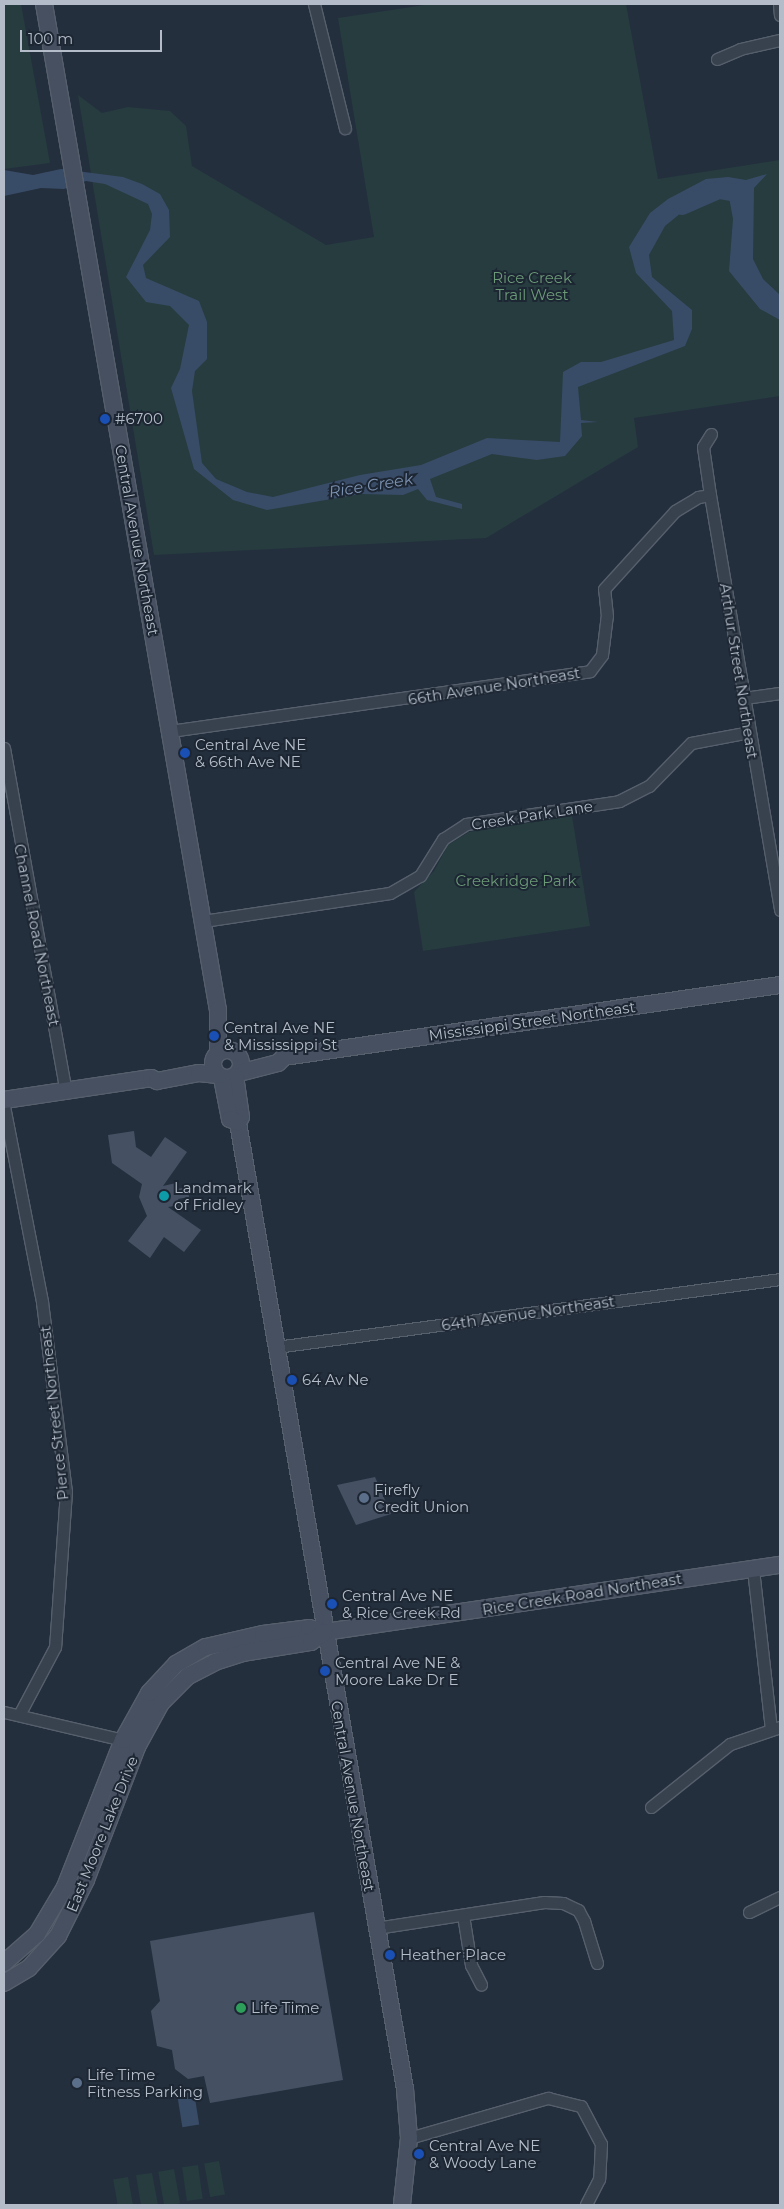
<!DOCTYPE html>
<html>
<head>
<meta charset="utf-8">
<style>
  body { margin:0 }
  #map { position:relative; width:784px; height:2209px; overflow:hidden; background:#242f3e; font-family:Montserrat,sans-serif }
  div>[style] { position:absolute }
  .green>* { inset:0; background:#263c3f; transform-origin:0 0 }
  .water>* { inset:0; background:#394c67; transform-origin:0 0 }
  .river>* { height:18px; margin:-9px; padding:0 9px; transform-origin:9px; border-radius:9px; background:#394c67 }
  .building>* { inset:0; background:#455162 }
  .roads { filter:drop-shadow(1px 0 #565f6c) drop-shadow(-1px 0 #565f6c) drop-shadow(0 1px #565f6c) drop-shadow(0 -1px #565f6c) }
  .street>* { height:11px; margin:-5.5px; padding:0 5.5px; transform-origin:5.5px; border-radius:5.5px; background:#38414e }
  .secondary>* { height:16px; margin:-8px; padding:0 8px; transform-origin:8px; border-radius:8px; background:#465061 }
  .secondary>.ring { margin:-8px; padding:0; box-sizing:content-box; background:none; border:16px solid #465061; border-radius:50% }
  .dots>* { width:14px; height:14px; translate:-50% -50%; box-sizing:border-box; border:2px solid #1d2633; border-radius:50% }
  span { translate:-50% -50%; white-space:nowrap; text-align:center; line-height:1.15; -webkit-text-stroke:4px #1d2633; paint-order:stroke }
  .park-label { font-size:15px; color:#6b9a76 }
  .poi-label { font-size:15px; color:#b4bcc9 }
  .left { translate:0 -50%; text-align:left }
  .street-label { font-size:15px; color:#b4bcc9 }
  .water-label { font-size:16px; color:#7c92b1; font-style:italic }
  .frame { position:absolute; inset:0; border:5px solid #b4bcc9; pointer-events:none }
  .scale { position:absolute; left:20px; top:30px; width:142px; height:22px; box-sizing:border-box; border:2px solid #b4bcc9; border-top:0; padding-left:6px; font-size:15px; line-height:18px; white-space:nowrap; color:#b4bcc9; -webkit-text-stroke:4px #1d2633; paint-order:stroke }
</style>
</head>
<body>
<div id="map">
  <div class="green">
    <i style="clip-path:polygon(4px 4px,21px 4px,50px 163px,4px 169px)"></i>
    <i style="clip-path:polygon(431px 4px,626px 4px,658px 179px,780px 160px,780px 396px,634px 418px,638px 447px,486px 538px,154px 555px,78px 95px,102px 113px,128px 107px,170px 111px,186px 126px,192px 166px,326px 245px,374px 237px,338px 18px)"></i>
    <i style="clip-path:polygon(572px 816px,590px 926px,423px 951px,414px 892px,434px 871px,448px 845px,469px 832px)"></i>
    <i style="left:219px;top:2161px;width:34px;height:15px;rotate:80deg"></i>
    <i style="left:198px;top:2165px;width:34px;height:16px;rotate:82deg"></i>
    <i style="left:174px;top:2169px;width:35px;height:16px;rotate:80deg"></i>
    <i style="clip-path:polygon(152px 2173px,158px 2205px,141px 2205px,136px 2175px)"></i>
    <i style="left:128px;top:2177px;width:28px;height:15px;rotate:80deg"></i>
  </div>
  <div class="water">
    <i style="clip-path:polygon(61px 169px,123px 177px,142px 184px,160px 194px,169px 210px,170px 237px,143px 265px,146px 278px,199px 301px,207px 322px,207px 359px,195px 371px,192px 391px,202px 463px,216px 479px,247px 492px,273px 497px,360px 475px,421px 465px,487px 438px,560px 442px,563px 372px,581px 362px,601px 362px,674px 340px,672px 311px,636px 273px,629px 247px,650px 213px,668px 199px,706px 179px,728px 177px,746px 180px,767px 174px,754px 188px,753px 259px,763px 279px,780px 295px,780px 320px,760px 309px,729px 271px,733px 219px,729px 197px,719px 190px,703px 195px,665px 226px,649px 255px,652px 277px,692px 310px,692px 329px,685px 346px,578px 387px,581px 420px,598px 422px,581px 423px,582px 436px,565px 456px,537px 460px,492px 454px,430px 479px,436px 497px,462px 504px,462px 509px,427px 500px,418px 489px,403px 495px,361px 494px,267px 510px,233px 500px,194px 469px,171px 388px,180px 369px,189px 325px,170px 306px,146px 302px,126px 277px,150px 230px,152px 214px,148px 204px,105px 184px,86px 181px,64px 189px,41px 188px,4px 196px,4px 170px,33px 175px)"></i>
    <i style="left:194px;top:2092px;width:33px;height:17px;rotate:81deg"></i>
  </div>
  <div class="river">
    <i style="left:682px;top:206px;width:40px;rotate:-23.4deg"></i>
    <i style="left:719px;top:190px;width:23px;rotate:10deg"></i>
  </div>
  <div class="building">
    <i style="clip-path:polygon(134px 1131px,136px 1147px,151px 1157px,165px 1137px,187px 1152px,163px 1186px,176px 1183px,177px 1189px,188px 1187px,189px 1197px,178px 1199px,180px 1205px,168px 1207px,201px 1230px,184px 1252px,164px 1237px,150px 1258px,128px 1241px,147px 1216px,139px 1197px,142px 1184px,112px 1163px,108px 1135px)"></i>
    <i style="clip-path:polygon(375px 1477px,391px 1514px,356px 1525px,337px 1485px)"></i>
    <i style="clip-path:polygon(314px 1912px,343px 2080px,210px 2103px,204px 2076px,188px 2079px,175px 2069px,172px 2050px,157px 2046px,151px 2011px,160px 2001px,150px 1941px)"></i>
  </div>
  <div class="roads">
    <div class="street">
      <i style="left:314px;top:4px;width:128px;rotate:76deg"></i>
      <i style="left:779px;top:4px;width:11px;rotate:85deg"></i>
      <i style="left:717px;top:59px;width:25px;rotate:-23deg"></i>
      <i style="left:740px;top:49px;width:41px;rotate:-12.7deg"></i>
      <i style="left:711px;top:434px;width:15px;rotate:122deg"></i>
      <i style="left:703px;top:447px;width:49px;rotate:81.7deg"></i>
      <i style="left:710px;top:495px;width:421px;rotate:80.4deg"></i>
      <i style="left:744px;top:698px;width:36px;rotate:-8deg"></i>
      <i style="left:170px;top:731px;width:424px;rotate:-8.1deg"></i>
      <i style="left:590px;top:671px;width:20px;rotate:-53deg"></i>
      <i style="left:602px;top:655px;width:39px;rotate:-83deg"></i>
      <i style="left:607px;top:616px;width:27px;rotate:-96deg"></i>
      <i style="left:604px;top:589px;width:105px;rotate:-47.7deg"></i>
      <i style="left:675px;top:511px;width:27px;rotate:-31deg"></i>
      <i style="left:698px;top:497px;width:12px;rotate:-9deg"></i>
      <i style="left:4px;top:748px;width:349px;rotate:79.8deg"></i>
      <i style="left:203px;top:921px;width:189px;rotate:-8.5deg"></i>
      <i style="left:390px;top:893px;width:34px;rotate:-30deg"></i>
      <i style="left:420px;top:876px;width:44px;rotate:-58.1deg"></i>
      <i style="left:443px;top:839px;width:27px;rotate:-33deg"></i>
      <i style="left:466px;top:824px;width:155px;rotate:-8.5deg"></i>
      <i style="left:619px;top:801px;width:34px;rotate:-27deg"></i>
      <i style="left:649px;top:786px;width:60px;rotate:-45.7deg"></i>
      <i style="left:691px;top:743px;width:59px;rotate:-10.7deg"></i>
      <i style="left:4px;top:1106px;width:200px;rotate:79deg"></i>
      <i style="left:42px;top:1302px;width:191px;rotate:82.8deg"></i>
      <i style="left:66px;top:1491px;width:156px;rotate:94deg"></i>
      <i style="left:55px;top:1647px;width:77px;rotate:117.9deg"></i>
      <i style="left:276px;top:1347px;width:509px;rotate:-7.68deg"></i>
      <i style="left:753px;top:1569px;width:161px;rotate:83.6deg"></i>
      <i style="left:4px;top:1712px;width:122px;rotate:13.2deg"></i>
      <i style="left:651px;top:1807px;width:101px;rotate:-38.6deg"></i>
      <i style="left:730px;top:1744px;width:53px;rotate:-18.8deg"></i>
      <i style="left:749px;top:1912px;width:34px;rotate:-26deg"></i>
      <i style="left:463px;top:1915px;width:51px;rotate:80.9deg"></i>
      <i style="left:471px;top:1965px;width:22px;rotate:63deg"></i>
      <i style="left:376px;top:1928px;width:170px;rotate:-8.8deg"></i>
      <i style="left:544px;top:1902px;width:19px;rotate:3deg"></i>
      <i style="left:563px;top:1903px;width:17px;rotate:25deg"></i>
      <i style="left:578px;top:1910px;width:13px;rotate:61deg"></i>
      <i style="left:584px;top:1921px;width:44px;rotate:72.8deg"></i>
      <i style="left:409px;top:2138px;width:145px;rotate:-16.1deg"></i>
      <i style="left:548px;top:2098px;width:34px;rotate:14deg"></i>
      <i style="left:581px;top:2106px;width:43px;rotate:62.2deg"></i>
      <i style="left:601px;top:2144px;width:35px;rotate:93deg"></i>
      <i style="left:599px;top:2179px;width:29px;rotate:117deg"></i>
    </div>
    <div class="secondary">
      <i style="left:44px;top:4px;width:1021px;rotate:80.19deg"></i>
      <i style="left:218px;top:1010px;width:43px;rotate:90deg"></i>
      <i class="ring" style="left:213px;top:1050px;width:12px;height:12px"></i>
      <i style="left:239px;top:1073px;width:40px;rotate:-14.4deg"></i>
      <i style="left:278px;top:1063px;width:8px;rotate:-45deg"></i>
      <i style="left:284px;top:1057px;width:501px;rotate:-8.26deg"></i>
      <i style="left:235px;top:1076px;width:41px;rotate:81.7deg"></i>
      <i style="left:241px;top:1117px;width:7px;rotate:117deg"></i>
      <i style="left:238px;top:1123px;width:980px;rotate:80.19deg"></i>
      <i style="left:405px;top:2089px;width:49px;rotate:85.3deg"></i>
      <i style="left:409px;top:2138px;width:67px;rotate:96deg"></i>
      <i style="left:222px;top:1078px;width:42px;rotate:79deg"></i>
      <i style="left:230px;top:1119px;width:8px;rotate:23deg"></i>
      <i style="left:4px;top:1100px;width:149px;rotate:-8.5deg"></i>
      <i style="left:151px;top:1078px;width:7px;rotate:27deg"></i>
      <i style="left:157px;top:1081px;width:43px;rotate:-10.8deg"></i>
      <i style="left:199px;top:1073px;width:19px;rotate:6deg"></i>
      <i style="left:4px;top:1963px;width:44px;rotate:-41.3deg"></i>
      <i style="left:37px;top:1934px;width:55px;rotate:-59.2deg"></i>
      <i style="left:65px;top:1887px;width:158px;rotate:-68.5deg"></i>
      <i style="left:123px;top:1740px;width:54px;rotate:-61deg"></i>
      <i style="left:149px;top:1693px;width:40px;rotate:-47deg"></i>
      <i style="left:176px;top:1664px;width:34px;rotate:-30deg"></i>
      <i style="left:206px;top:1647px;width:58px;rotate:-12.8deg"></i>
      <i style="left:263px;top:1634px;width:46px;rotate:-7.4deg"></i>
      <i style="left:309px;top:1628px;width:16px;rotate:14deg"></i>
      <i style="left:325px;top:1632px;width:460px;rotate:-8.4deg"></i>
      <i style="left:4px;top:1983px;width:29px;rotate:-31deg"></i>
      <i style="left:29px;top:1968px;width:43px;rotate:-47.8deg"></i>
      <i style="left:58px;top:1936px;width:63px;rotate:-63.4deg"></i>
      <i style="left:86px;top:1880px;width:142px;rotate:-69deg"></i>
      <i style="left:137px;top:1747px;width:50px;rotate:-61.4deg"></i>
      <i style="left:161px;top:1703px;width:38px;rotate:-45deg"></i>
      <i style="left:188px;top:1676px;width:30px;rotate:-27deg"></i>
      <i style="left:215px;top:1662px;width:28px;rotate:-18deg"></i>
      <i style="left:242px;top:1653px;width:70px;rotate:-9.1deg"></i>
      <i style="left:311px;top:1642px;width:17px;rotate:-36deg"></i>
    </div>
  </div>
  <div class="dots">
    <i style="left:105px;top:419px;background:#1a4fb4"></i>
    <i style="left:185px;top:753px;background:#1a4fb4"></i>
    <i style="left:214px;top:1036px;background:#1a4fb4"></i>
    <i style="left:164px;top:1196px;background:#0f9aa8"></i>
    <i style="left:292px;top:1380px;background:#1a4fb4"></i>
    <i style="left:364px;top:1498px;background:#5c6f8a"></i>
    <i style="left:332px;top:1604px;background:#1a4fb4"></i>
    <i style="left:325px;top:1671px;background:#1a4fb4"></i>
    <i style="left:390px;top:1955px;background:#1a4fb4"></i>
    <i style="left:241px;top:2008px;background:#2e9e5b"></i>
    <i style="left:77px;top:2083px;background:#5c6f8a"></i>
    <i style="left:419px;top:2154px;background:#1a4fb4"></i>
  </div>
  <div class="park-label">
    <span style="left:532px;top:286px">Rice Creek<br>Trail West</span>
    <span style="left:516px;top:881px">Creekridge Park</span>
  </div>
  <div class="poi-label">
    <span class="left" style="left:115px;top:419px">#6700</span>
    <span class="left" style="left:195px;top:753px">Central Ave NE<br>&amp; 66th Ave NE</span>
    <span class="left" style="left:224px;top:1036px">Central Ave NE<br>&amp; Mississippi St</span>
    <span class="left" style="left:174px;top:1196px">Landmark<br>of Fridley</span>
    <span class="left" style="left:302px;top:1380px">64 Av Ne</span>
    <span class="left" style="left:374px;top:1498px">Firefly<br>Credit Union</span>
    <span class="left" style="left:342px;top:1604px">Central Ave NE<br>&amp; Rice Creek Rd</span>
    <span class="left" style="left:335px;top:1671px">Central Ave NE &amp;<br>Moore Lake Dr E</span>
    <span class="left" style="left:400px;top:1955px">Heather Place</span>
    <span class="left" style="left:251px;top:2008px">Life Time</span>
    <span class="left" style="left:87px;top:2083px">Life Time<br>Fitness Parking</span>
    <span class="left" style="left:429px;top:2154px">Central Ave NE<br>&amp; Woody Lane</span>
  </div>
  <div class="street-label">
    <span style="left:137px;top:540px;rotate:80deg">Central Avenue Northeast</span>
    <span style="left:739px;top:671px;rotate:81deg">Arthur Street Northeast</span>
    <span style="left:494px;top:686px;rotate:-9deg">66th Avenue Northeast</span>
    <span style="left:532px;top:815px;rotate:-9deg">Creek Park Lane</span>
    <span style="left:37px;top:935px;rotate:79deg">Channel Road Northeast</span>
    <span style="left:532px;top:1021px;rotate:-8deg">Mississippi Street Northeast</span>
    <span style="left:528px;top:1313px;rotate:-8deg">64th Avenue Northeast</span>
    <span style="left:54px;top:1413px;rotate:-96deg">Pierce Street Northeast</span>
    <span style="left:582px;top:1594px;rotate:-9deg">Rice Creek Road Northeast</span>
    <span style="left:353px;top:1796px;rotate:80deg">Central Avenue Northeast</span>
    <span style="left:102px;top:1834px;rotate:-68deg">East Moore Lake Drive</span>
  </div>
  <div class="water-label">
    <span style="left:371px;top:486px;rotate:-9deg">Rice Creek</span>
  </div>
  <div class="frame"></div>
  <div class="scale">100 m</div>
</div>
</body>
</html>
